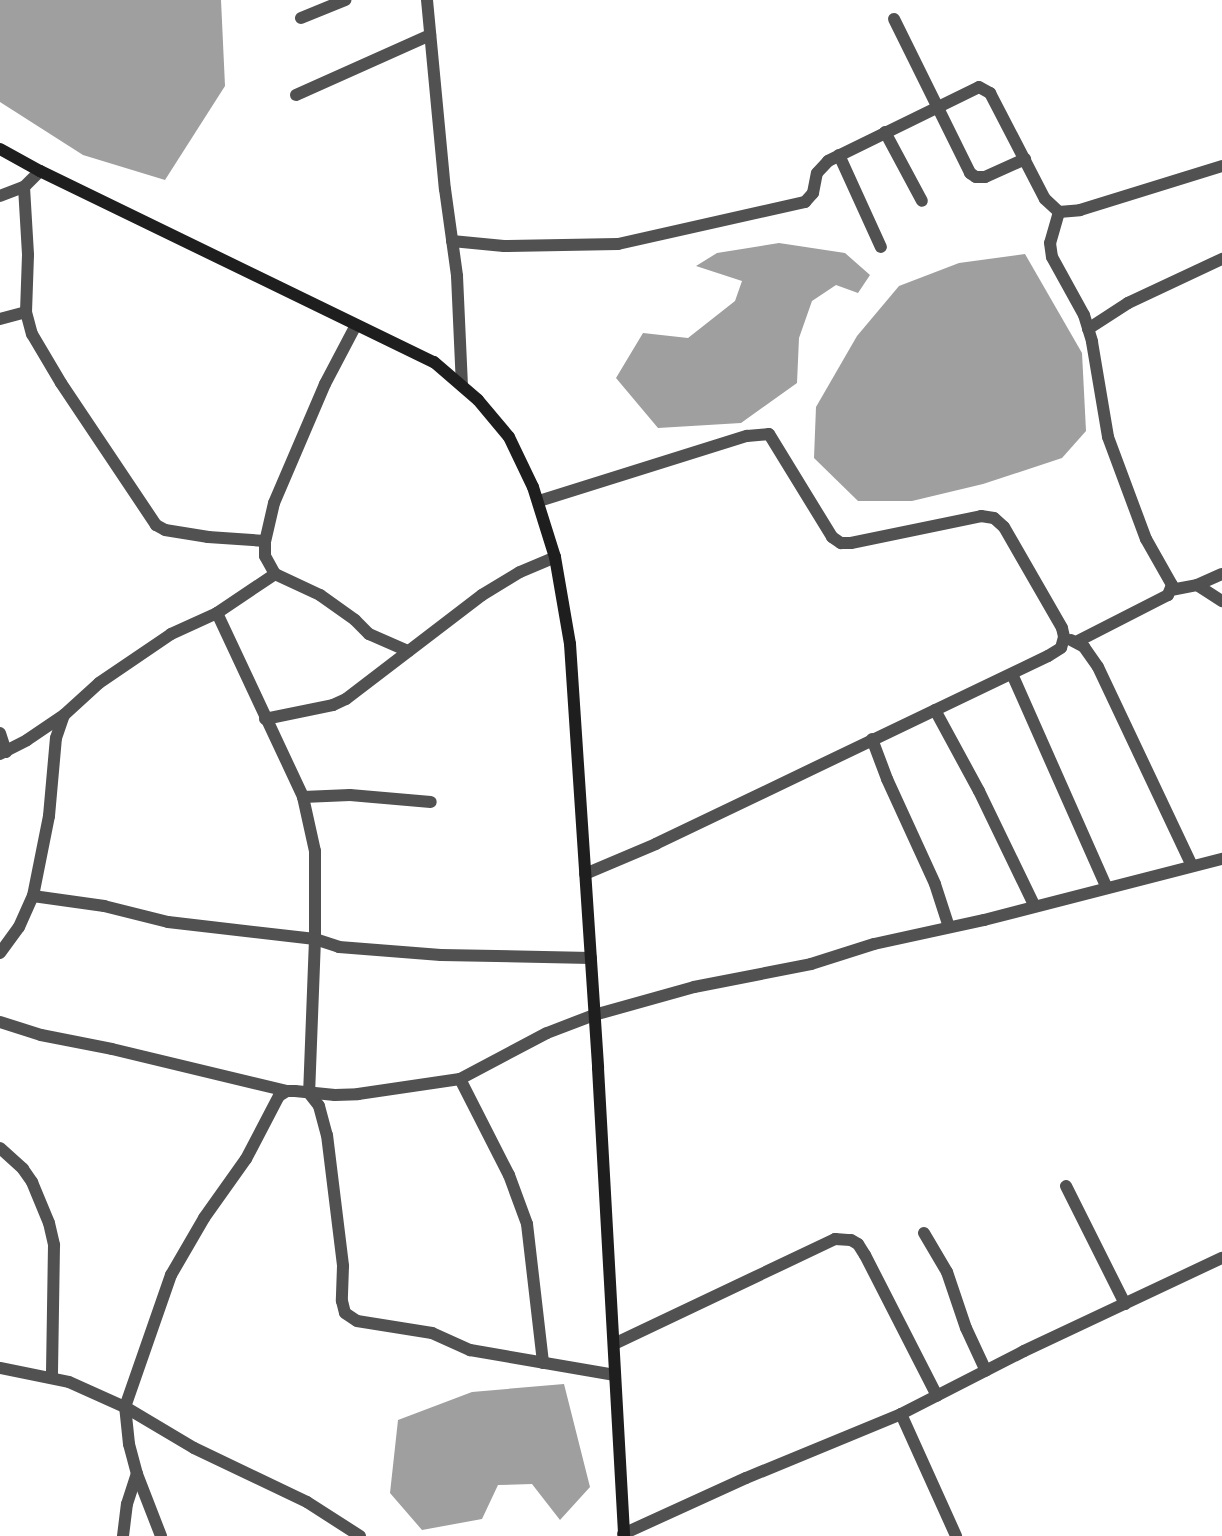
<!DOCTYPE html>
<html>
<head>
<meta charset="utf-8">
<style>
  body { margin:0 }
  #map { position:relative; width:1222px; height:1536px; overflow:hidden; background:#fff; font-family:"Nunito Sans",sans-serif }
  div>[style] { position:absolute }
  .water>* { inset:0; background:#9f9f9f }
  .minor>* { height:12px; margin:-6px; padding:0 6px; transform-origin:6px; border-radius:6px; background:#515151 }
  .tertiary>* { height:12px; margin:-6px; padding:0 6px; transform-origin:6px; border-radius:6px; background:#515151 }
  .secondary>* { height:12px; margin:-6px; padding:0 6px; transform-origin:6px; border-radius:6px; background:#1e1e1e }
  span { translate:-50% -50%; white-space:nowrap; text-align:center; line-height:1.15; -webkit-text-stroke:4.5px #fff; paint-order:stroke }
</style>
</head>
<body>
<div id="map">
  <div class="water">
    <i style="clip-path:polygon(0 0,221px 0,225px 86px,165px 180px,83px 155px,0 102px)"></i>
    <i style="clip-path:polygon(779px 243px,845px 253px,870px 275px,858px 293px,836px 285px,812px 301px,799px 338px,797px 383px,741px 423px,658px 428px,616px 378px,643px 333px,688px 338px,735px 301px,742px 281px,696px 266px,717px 253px)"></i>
    <i style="clip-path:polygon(1025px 254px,1082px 353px,1086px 431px,1062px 458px,983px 484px,912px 501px,858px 501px,814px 458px,816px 407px,857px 336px,899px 286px,959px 263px)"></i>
    <i style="clip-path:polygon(564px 1384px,590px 1487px,560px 1520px,532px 1484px,498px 1485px,482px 1519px,422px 1530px,390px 1493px,398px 1420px,472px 1392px)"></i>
  </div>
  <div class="minor">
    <i style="left:427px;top:0;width:190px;rotate:84.6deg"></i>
    <i style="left:445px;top:189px;width:88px;rotate:82.1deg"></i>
    <i style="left:457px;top:276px;width:110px;rotate:87.4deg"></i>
    <i style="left:301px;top:18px;width:48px;rotate:-22.2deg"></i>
    <i style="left:894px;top:19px;width:172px;rotate:63.7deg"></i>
    <i style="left:970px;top:173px;width:7px;rotate:34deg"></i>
    <i style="left:976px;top:177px;width:9px"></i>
    <i style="left:985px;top:177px;width:44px;rotate:-24.2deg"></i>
    <i style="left:296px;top:95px;width:147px;rotate:-24.1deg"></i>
    <i style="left:885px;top:132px;width:78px;rotate:61.8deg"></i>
    <i style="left:839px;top:155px;width:101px;rotate:65.5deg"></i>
    <i style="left:40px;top:171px;width:23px;rotate:135deg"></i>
    <i style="left:24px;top:187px;width:68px;rotate:86.6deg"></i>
    <i style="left:28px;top:255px;width:57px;rotate:92deg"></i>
    <i style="left:26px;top:312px;width:23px;rotate:75deg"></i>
    <i style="left:32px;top:334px;width:57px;rotate:59.4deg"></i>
    <i style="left:61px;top:383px;width:171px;rotate:56.2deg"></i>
    <i style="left:156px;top:525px;width:10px;rotate:29deg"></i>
    <i style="left:165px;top:530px;width:44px;rotate:9.2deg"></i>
    <i style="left:208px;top:537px;width:57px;rotate:4deg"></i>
    <i style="left:0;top:196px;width:26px;rotate:-21deg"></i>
    <i style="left:1059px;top:212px;width:32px;rotate:106deg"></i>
    <i style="left:1050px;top:243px;width:14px;rotate:82deg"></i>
    <i style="left:1052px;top:257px;width:66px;rotate:61.1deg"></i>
    <i style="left:1084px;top:315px;width:28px;rotate:73deg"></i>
    <i style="left:1092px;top:342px;width:96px;rotate:80.4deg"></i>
    <i style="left:1108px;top:437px;width:109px;rotate:69.6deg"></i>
    <i style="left:1146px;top:539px;width:53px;rotate:60.5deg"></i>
    <i style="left:1172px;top:585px;width:11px;rotate:112deg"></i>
    <i style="left:1168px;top:595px;width:103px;rotate:152.9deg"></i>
    <i style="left:452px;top:241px;width:52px;rotate:5.5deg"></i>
    <i style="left:504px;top:246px;width:114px;rotate:-1deg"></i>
    <i style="left:618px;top:244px;width:192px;rotate:-12.7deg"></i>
    <i style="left:805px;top:202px;width:12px;rotate:-48deg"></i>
    <i style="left:813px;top:193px;width:20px;rotate:-79deg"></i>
    <i style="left:817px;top:173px;width:16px;rotate:-47deg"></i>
    <i style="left:828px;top:161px;width:168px;rotate:-26.1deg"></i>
    <i style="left:979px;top:87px;width:13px;rotate:29deg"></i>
    <i style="left:990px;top:93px;width:119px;rotate:62.6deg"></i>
    <i style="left:1045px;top:199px;width:19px;rotate:43deg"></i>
    <i style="left:1059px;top:212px;width:21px;rotate:-5deg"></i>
    <i style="left:1080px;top:210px;width:149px;rotate:-17.2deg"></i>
    <i style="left:0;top:319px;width:27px;rotate:-15deg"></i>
    <i style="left:356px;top:325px;width:67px;rotate:117.7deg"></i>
    <i style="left:325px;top:384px;width:129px;rotate:113.2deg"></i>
    <i style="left:274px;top:503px;width:39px;rotate:103deg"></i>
    <i style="left:265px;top:541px;width:15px;rotate:90deg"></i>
    <i style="left:265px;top:556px;width:21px;rotate:61deg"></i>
    <i style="left:275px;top:574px;width:50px;rotate:25deg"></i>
    <i style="left:320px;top:595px;width:43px;rotate:35.5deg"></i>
    <i style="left:355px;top:620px;width:20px;rotate:45deg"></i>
    <i style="left:369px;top:634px;width:43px;rotate:23.6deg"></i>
    <i style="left:1088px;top:329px;width:48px;rotate:-33deg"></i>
    <i style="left:1128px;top:303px;width:104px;rotate:-25.1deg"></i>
    <i style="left:539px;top:501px;width:218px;rotate:-17.4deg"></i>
    <i style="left:747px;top:436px;width:22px;rotate:-5deg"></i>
    <i style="left:769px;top:434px;width:121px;rotate:58.5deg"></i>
    <i style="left:832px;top:537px;width:11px;rotate:34deg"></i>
    <i style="left:841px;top:543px;width:10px"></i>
    <i style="left:851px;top:543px;width:133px;rotate:-11.7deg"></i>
    <i style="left:981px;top:516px;width:13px;rotate:9deg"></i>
    <i style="left:994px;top:518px;width:13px;rotate:42deg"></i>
    <i style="left:1004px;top:527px;width:116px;rotate:60.1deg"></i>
    <i style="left:1062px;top:628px;width:9px;rotate:77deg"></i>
    <i style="left:1064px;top:637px;width:11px;rotate:105deg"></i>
    <i style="left:1061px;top:648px;width:15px;rotate:148deg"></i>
    <i style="left:1048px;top:656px;width:435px;rotate:154.4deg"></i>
    <i style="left:656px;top:844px;width:77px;rotate:157.1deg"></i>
    <i style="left:1197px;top:585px;width:30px;rotate:33deg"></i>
    <i style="left:1171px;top:590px;width:26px;rotate:-11deg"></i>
    <i style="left:1197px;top:585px;width:27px;rotate:-24deg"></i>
    <i style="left:217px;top:613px;width:203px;rotate:64.9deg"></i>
    <i style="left:303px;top:797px;width:55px;rotate:77.5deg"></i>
    <i style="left:315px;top:851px;width:88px;rotate:90deg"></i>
    <i style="left:315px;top:939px;width:154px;rotate:92.2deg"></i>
    <i style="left:309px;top:1093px;width:16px;rotate:52deg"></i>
    <i style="left:319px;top:1106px;width:30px;rotate:75deg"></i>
    <i style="left:327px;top:1135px;width:132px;rotate:83deg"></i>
    <i style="left:343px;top:1266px;width:35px;rotate:92deg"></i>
    <i style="left:342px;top:1301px;width:12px;rotate:76deg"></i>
    <i style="left:345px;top:1313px;width:14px;rotate:34deg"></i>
    <i style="left:357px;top:1321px;width:76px;rotate:9.1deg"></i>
    <i style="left:432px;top:1333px;width:42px;rotate:24.1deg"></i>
    <i style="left:470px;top:1350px;width:147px;rotate:9.8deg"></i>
    <i style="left:1071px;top:640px;width:15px;rotate:28deg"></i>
    <i style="left:1084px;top:647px;width:24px;rotate:55deg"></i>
    <i style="left:1098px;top:667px;width:220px;rotate:64.7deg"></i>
    <i style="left:1012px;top:674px;width:234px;rotate:66.1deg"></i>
    <i style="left:935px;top:710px;width:92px;rotate:61.5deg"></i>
    <i style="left:979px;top:791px;width:127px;rotate:64.2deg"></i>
    <i style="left:265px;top:719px;width:69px;rotate:-11.6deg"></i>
    <i style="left:333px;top:705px;width:14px;rotate:-25deg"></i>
    <i style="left:346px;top:699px;width:171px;rotate:-37.4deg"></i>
    <i style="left:482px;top:595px;width:44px;rotate:-31.2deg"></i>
    <i style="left:520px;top:572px;width:38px;rotate:-23deg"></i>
    <i style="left:0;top:733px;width:20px;rotate:72deg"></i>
    <i style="left:872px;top:739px;width:43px;rotate:69.4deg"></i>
    <i style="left:887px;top:779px;width:115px;rotate:65.4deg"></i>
    <i style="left:935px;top:884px;width:45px;rotate:72deg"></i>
    <i style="left:0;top:754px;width:30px;rotate:-27deg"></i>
    <i style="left:27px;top:740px;width:45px;rotate:-34deg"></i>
    <i style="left:303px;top:797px;width:47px;rotate:-2.4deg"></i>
    <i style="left:350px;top:795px;width:81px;rotate:4.9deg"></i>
    <i style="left:33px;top:896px;width:72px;rotate:8deg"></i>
    <i style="left:104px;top:906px;width:66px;rotate:14deg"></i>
    <i style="left:168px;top:922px;width:148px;rotate:6.6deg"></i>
    <i style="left:315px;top:939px;width:25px;rotate:18deg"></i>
    <i style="left:339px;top:947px;width:102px;rotate:4.5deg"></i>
    <i style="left:441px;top:955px;width:150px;rotate:1.1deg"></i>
    <i style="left:0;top:953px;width:32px;rotate:-54deg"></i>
    <i style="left:19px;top:927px;width:34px;rotate:-66deg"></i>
    <i style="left:33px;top:896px;width:82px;rotate:-78.7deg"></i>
    <i style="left:49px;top:816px;width:78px;rotate:-84.9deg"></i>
    <i style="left:56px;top:738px;width:24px;rotate:-71deg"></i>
    <i style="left:64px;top:715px;width:47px;rotate:-42.4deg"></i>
    <i style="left:99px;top:683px;width:87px;rotate:-34.2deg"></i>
    <i style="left:171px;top:634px;width:51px;rotate:-24.5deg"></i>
    <i style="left:217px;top:613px;width:70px;rotate:-33.9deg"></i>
    <i style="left:0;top:1022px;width:43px;rotate:17.6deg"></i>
    <i style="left:41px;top:1035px;width:72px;rotate:11.2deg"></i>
    <i style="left:112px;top:1049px;width:180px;rotate:13.5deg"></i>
    <i style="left:460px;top:1079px;width:108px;rotate:63deg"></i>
    <i style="left:509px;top:1175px;width:52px;rotate:69.8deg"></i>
    <i style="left:527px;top:1224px;width:140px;rotate:83.4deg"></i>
    <i style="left:0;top:1148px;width:31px;rotate:42deg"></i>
    <i style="left:23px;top:1169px;width:16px;rotate:55deg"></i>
    <i style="left:32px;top:1182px;width:44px;rotate:67.5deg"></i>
    <i style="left:49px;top:1223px;width:23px;rotate:77deg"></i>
    <i style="left:54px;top:1245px;width:132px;rotate:90.9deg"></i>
    <i style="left:1066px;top:1186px;width:132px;rotate:63.4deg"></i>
    <i style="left:924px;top:1233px;width:45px;rotate:59.5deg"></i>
    <i style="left:947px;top:1272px;width:59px;rotate:71.3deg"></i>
    <i style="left:966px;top:1328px;width:47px;rotate:65.1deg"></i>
    <i style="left:614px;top:1344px;width:245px;rotate:-25.4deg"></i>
    <i style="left:835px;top:1239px;width:16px;rotate:4deg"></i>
    <i style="left:851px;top:1240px;width:8px;rotate:30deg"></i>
    <i style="left:858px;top:1244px;width:13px;rotate:58deg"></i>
    <i style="left:865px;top:1255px;width:158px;rotate:62.9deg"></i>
    <i style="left:0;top:1368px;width:70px;rotate:11.5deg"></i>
    <i style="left:69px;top:1382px;width:61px;rotate:24.1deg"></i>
    <i style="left:125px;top:1407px;width:80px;rotate:30.7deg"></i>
    <i style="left:194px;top:1448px;width:125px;rotate:25.5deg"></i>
    <i style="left:307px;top:1502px;width:63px;rotate:32.7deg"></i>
    <i style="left:901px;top:1414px;width:134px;rotate:65.7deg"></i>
    <i style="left:623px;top:1534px;width:135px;rotate:-24.5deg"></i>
    <i style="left:746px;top:1478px;width:168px;rotate:-22.4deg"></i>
    <i style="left:901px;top:1414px;width:138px;rotate:-27.1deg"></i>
    <i style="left:1024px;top:1351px;width:219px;rotate:-25.2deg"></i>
    <i style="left:123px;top:1536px;width:32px;rotate:-83deg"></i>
    <i style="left:127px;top:1504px;width:32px;rotate:-72deg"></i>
    <i style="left:161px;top:1536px;width:66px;rotate:-111.2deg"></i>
    <i style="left:137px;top:1474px;width:31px;rotate:-105deg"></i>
    <i style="left:129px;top:1444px;width:37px;rotate:-96deg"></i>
    <i style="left:125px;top:1407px;width:140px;rotate:-70.8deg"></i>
    <i style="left:171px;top:1275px;width:66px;rotate:-59.9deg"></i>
    <i style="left:204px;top:1218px;width:72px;rotate:-54.6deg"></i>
    <i style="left:246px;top:1159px;width:71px;rotate:-62.4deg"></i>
    <i style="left:279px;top:1096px;width:9px;rotate:-32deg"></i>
    <i style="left:287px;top:1091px;width:8px"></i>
    <i style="left:295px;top:1091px;width:40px;rotate:5.7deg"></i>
    <i style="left:335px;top:1095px;width:23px;rotate:-2deg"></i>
    <i style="left:358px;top:1094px;width:103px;rotate:-8.4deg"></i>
    <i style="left:460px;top:1079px;width:98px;rotate:-27.9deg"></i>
    <i style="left:547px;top:1033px;width:50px;rotate:-21deg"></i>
  </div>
  <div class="tertiary">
    <i style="left:594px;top:1015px;width:104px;rotate:-15.6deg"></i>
    <i style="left:694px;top:987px;width:119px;rotate:-11.1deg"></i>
    <i style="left:811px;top:964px;width:66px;rotate:-17.6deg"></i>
    <i style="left:874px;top:944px;width:113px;rotate:-12.3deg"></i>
    <i style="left:984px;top:920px;width:246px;rotate:-14.4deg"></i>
  </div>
  <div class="secondary">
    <i style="left:0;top:149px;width:46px;rotate:28.8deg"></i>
    <i style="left:40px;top:171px;width:438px;rotate:25.9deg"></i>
    <i style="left:434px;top:362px;width:58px;rotate:40.8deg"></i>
    <i style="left:478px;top:400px;width:48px;rotate:50deg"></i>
    <i style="left:509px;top:437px;width:55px;rotate:64.4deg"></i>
    <i style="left:533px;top:487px;width:73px;rotate:72.6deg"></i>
    <i style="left:555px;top:557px;width:88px;rotate:80.2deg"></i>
    <i style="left:570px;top:644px;width:425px;rotate:86.2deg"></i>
    <i style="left:598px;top:1068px;width:469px;rotate:86.8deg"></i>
  </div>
</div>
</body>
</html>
